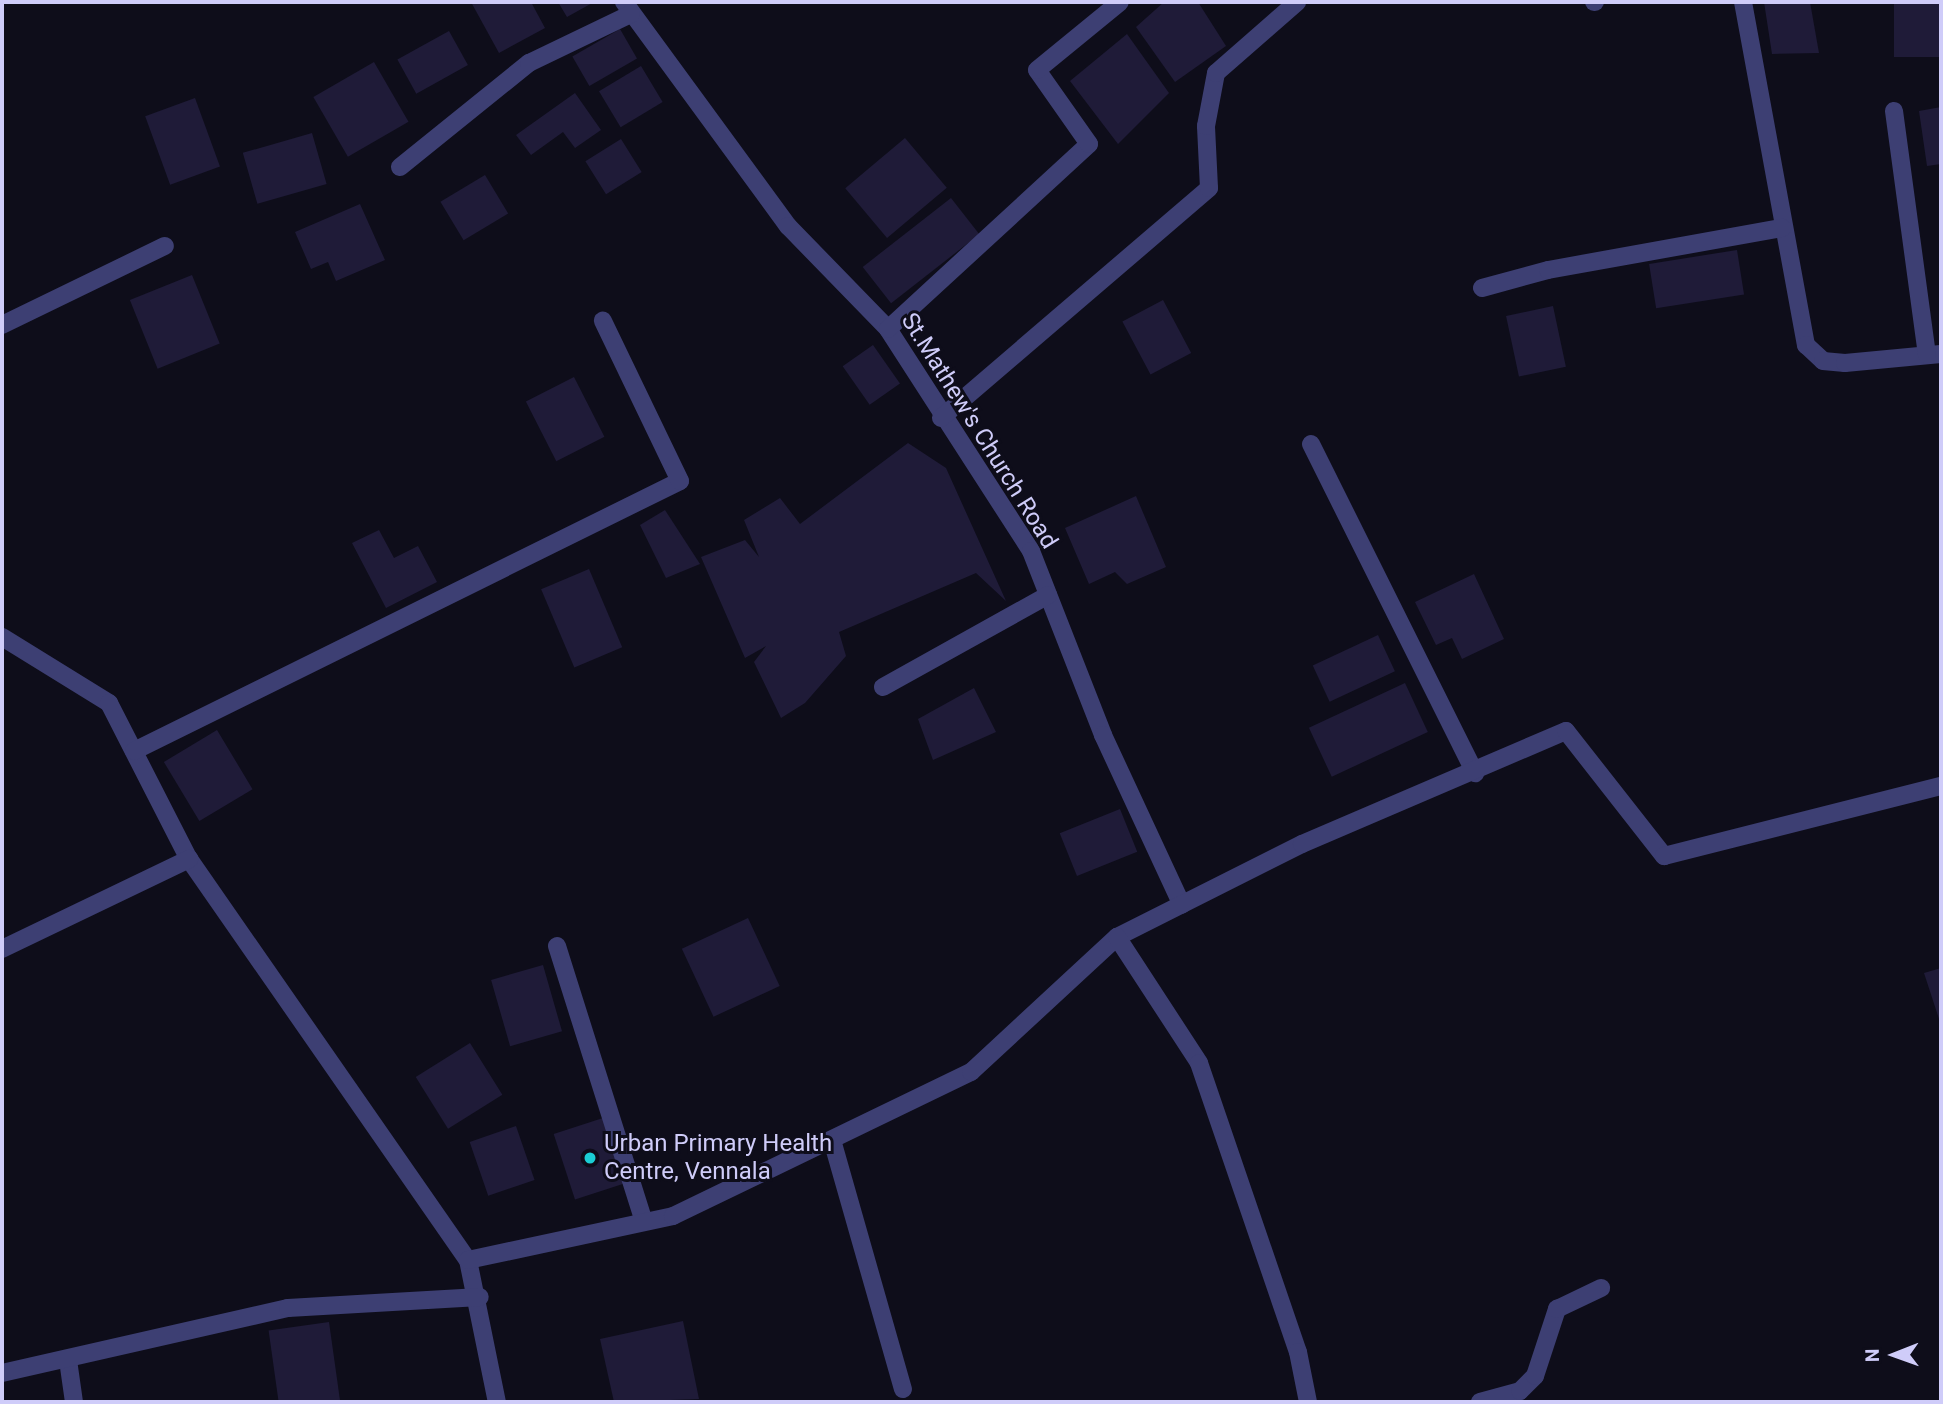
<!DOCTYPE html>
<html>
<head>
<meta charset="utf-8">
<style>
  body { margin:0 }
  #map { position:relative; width:1943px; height:1404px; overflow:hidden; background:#0e0d1a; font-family:Roboto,sans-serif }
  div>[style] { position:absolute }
  .building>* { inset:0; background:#1f1b38; transform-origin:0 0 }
  .minor>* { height:18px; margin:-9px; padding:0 9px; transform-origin:9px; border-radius:9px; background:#3d3f73 }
  .dots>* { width:19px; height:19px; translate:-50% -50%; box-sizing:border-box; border:4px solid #0e0d1a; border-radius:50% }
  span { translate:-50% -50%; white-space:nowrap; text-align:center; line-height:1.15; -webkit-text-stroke:6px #0e0d1a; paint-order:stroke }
  .street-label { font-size:24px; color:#cfccf9 }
  .poi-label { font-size:24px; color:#cfccf9 }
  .left { translate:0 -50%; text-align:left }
  .frame { position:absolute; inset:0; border:4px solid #cfccf9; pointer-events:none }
  .north { position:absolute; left:1859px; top:1320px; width:70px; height:70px; -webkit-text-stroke:5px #0e0d1a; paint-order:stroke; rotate:269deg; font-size:19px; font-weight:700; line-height:28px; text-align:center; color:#cfccf9 }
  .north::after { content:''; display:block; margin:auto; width:24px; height:32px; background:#cfccf9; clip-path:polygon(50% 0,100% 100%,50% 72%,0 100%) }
</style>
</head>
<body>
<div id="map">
  <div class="building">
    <i style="clip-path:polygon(471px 2px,531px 2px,545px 28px,499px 53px)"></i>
    <i style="clip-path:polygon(558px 2px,594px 2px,567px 17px)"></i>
    <i style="clip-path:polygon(1164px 2px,1198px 2px,1226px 46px,1175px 82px,1136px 27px)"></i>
    <i style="clip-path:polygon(1764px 2px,1810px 2px,1819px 53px,1772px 54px)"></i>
    <i style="left:1941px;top:2px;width:55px;height:47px;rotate:90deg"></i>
    <i style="left:620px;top:29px;width:34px;height:55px;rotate:60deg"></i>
    <i style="left:449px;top:31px;width:39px;height:59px;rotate:61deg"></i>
    <i style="clip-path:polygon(1127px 34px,1169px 93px,1118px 144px,1070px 81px)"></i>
    <i style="left:374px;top:62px;width:69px;height:70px;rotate:60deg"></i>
    <i style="left:641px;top:66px;width:42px;height:49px;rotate:59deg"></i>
    <i style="clip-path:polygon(575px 93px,601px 130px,575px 148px,563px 132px,531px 155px,516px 135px)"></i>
    <i style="left:195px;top:98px;width:73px;height:53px;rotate:70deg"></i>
    <i style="clip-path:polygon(1941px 107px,1941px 164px,1927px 166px,1919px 111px)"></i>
    <i style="left:312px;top:133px;width:53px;height:72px;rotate:74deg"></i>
    <i style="left:905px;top:138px;width:65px;height:78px;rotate:50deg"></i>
    <i style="left:621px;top:139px;width:39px;height:42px;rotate:58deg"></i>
    <i style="left:485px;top:175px;width:45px;height:52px;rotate:59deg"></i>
    <i style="left:951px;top:198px;width:46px;height:112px;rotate:52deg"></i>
    <i style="clip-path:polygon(360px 204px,385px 260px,336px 281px,328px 262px,311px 269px,295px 232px)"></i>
    <i style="left:1737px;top:250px;width:45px;height:89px;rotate:81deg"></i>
    <i style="left:192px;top:275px;width:74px;height:67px;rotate:68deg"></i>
    <i style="left:1163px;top:300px;width:60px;height:46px;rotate:62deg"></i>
    <i style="left:1553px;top:306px;width:62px;height:48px;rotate:78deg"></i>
    <i style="left:873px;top:345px;width:47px;height:37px;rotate:55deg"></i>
    <i style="left:574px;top:377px;width:67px;height:54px;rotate:63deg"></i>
    <i style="clip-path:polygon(908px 443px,946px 468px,1006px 601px,976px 573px,839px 632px,846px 656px,805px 703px,781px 718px,754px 662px,766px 646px,745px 658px,701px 557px,745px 540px,759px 557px,744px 520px,780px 498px,800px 524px)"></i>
    <i style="clip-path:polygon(1136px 496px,1166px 567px,1127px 584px,1115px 572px,1089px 584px,1065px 528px)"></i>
    <i style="clip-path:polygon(665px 510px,700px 564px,666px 578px,640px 525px)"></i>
    <i style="clip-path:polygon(379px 530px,394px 558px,418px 546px,437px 582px,386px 608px,352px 543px)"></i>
    <i style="left:589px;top:569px;width:85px;height:52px;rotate:67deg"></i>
    <i style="clip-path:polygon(1474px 574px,1504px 639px,1462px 659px,1452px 638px,1436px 645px,1415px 602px)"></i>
    <i style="left:1378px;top:635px;width:40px;height:72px;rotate:65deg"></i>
    <i style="left:1405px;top:683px;width:54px;height:106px;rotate:65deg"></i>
    <i style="clip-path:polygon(974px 688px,996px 732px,933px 760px,918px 719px)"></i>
    <i style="left:217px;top:730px;width:69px;height:62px;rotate:59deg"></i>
    <i style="left:1120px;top:809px;width:46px;height:65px;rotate:68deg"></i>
    <i style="left:748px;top:918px;width:75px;height:73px;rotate:65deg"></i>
    <i style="left:543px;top:965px;width:69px;height:54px;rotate:74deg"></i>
    <i style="clip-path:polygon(1941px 968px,1941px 1025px,1924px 973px)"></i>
    <i style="left:470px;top:1043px;width:61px;height:64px;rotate:58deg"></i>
    <i style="left:606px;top:1117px;width:69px;height:55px;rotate:72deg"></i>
    <i style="left:516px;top:1126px;width:57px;height:49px;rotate:71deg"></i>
    <i style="clip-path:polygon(683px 1321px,699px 1399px,614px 1402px,600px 1339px)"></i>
    <i style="left:329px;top:1322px;width:81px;height:61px;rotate:82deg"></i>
  </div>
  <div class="minor">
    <i style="left:624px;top:2px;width:278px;rotate:53.8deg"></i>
    <i style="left:788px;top:226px;width:144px;rotate:45.8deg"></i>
    <i style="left:888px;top:329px;width:264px;rotate:57.2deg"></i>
    <i style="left:1031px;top:551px;width:198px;rotate:68.6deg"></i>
    <i style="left:1103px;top:735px;width:187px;rotate:65.1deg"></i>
    <i style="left:1594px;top:2px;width:1px"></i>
    <i style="left:1743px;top:2px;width:349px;rotate:79.6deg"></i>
    <i style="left:1806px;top:345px;width:23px;rotate:43deg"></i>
    <i style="left:1823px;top:361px;width:22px;rotate:5deg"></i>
    <i style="left:1845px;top:363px;width:96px;rotate:-5.4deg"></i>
    <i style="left:1894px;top:111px;width:246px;rotate:82.3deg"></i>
    <i style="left:400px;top:167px;width:166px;rotate:-38.9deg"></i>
    <i style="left:529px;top:63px;width:113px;rotate:-25.7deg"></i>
    <i style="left:1482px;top:288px;width:68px;rotate:-15.3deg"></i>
    <i style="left:1548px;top:270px;width:238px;rotate:-10.2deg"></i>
    <i style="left:2px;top:325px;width:181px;rotate:-25.9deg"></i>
    <i style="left:888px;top:329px;width:273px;rotate:-42.6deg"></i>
    <i style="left:1089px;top:144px;width:90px;rotate:-125.1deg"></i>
    <i style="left:1037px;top:70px;width:107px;rotate:-39.3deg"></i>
    <i style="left:941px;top:418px;width:353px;rotate:-40.6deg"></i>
    <i style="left:1209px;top:188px;width:62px;rotate:-92.8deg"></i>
    <i style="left:1206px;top:126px;width:54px;rotate:-79.3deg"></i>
    <i style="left:1216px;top:73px;width:108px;rotate:-41.2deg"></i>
    <i style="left:1311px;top:444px;width:368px;rotate:63.5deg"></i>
    <i style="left:2px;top:637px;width:126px;rotate:31.7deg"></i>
    <i style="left:109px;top:703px;width:175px;rotate:62.9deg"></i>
    <i style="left:189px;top:859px;width:489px;rotate:55.2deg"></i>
    <i style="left:468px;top:1260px;width:145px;rotate:78.5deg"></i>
    <i style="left:883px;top:687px;width:189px;rotate:-29.1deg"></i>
    <i style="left:134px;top:751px;width:609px;rotate:-26.31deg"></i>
    <i style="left:680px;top:481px;width:178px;rotate:-115.7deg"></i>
    <i style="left:1117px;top:937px;width:207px;rotate:-26.7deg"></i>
    <i style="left:1302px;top:844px;width:287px;rotate:-23.2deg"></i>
    <i style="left:1566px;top:731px;width:159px;rotate:51.9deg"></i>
    <i style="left:1664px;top:856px;width:286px;rotate:-14.2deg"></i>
    <i style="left:557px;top:946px;width:289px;rotate:72.5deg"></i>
    <i style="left:2px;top:949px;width:208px;rotate:-25.7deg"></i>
    <i style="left:832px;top:1140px;width:259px;rotate:74.1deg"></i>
    <i style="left:468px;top:1260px;width:210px;rotate:-12.1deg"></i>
    <i style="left:673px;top:1216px;width:331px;rotate:-25.8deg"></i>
    <i style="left:971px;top:1072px;width:199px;rotate:-42.8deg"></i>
    <i style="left:1117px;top:937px;width:150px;rotate:56.9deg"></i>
    <i style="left:1199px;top:1063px;width:305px;rotate:71.1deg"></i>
    <i style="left:1298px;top:1352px;width:51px;rotate:78.7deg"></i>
    <i style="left:68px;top:1360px;width:42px;rotate:81.9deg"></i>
    <i style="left:2px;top:1373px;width:293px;rotate:-12.8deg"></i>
    <i style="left:288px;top:1308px;width:192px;rotate:-3.3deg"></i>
    <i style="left:1480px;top:1402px;width:41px;rotate:-15.4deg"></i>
    <i style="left:1520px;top:1391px;width:21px;rotate:-45deg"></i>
    <i style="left:1535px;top:1376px;width:71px;rotate:-71.8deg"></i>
    <i style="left:1557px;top:1309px;width:49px;rotate:-25.5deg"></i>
  </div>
  <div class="dots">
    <i style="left:590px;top:1158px;background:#1bced5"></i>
  </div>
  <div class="street-label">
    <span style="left:979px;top:431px;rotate:58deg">St.Mathew's Church Road</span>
  </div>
  <div class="poi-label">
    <span class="left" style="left:604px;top:1158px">Urban Primary Health<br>Centre, Vennala</span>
  </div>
  <div class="frame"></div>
  <div class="north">N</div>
</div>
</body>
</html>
